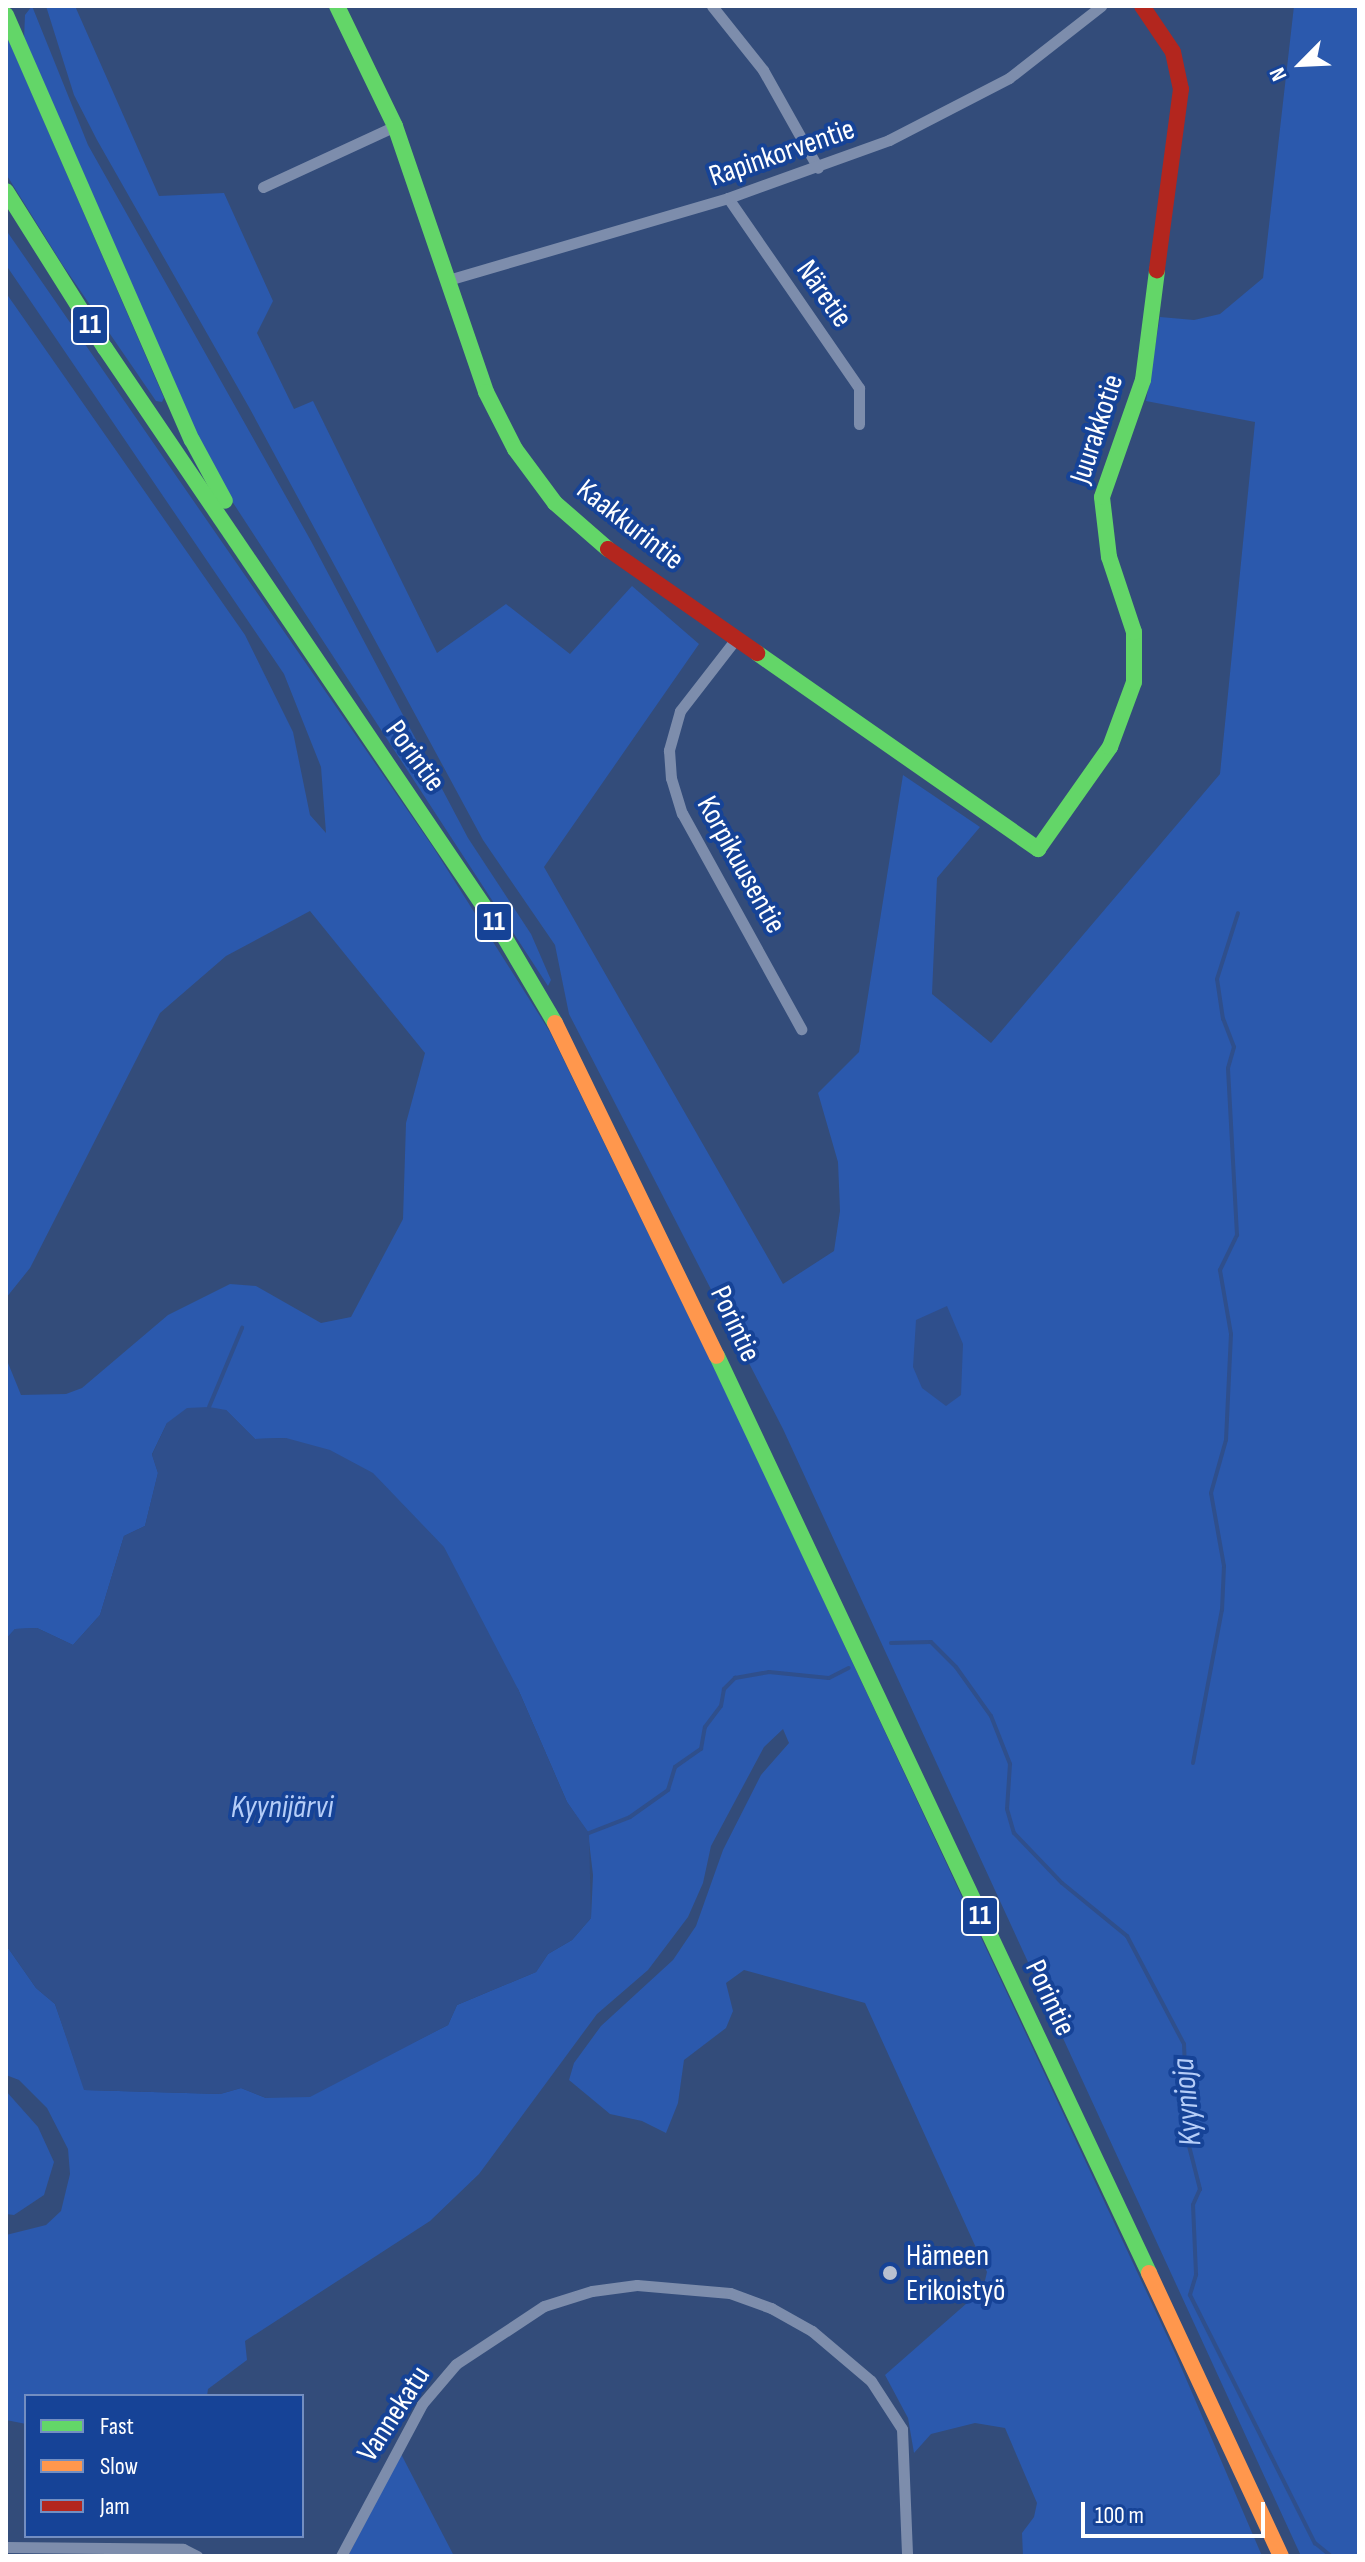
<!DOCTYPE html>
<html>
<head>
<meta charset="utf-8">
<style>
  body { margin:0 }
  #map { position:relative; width:1365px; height:2562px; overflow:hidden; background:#334c7a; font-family:"Sofia Sans Condensed",sans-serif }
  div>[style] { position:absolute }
  .green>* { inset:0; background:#2b59ad }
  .water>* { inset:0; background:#2f4f8c }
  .stream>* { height:4px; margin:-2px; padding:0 2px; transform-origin:2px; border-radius:2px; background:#2f4f8c }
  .street>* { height:11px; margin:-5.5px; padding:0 5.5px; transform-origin:5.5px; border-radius:5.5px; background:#7d8dac }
  .fast>* { height:16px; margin:-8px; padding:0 8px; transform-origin:8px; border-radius:8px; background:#63d668 }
  .slow>* { height:16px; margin:-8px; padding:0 8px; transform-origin:8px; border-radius:8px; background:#ff974d }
  .jam>* { height:16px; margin:-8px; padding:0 8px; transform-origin:8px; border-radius:8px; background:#b3261e }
  .dots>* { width:22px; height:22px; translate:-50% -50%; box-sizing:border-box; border:4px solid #164397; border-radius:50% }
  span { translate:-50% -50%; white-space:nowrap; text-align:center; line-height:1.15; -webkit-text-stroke:8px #164397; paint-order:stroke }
  .shield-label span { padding:2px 6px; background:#164397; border:2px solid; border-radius:6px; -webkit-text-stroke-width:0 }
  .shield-label { font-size:28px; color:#fff; font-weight:700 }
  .street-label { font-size:30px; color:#fff }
  .poi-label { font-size:30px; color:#fff }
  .left { translate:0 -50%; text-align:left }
  .water-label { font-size:32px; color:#b5cdf8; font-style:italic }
  .frame { position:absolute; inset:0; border:8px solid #fff; pointer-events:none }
  .legend { position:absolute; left:24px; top:2394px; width:280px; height:144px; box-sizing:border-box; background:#164397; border:2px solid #738ec1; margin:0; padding:10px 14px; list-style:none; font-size:24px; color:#fff }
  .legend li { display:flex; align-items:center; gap:16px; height:40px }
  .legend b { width:40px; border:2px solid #738ec1 }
  .north { position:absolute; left:1261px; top:24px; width:80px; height:80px; -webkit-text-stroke:6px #164397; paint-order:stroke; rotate:246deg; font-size:22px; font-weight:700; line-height:32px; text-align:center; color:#fff }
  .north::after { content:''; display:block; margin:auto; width:28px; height:36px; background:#fff; clip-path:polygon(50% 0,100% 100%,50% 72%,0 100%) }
  .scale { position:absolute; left:1081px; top:2502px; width:184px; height:36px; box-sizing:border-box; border:4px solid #fff; border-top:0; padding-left:10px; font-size:24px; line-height:28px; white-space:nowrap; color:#fff; -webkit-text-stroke:6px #164397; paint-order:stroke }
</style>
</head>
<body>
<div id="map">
  <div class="green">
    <i style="clip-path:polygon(32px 6px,88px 145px,311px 541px,468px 838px,531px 934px,551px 980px,548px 986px,211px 469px,24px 39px,25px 15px)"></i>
    <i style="clip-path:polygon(46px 6px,75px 6px,159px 196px,224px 193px,273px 301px,257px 333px,294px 409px,313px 401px,437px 653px,506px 604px,570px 654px,632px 586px,699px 644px,544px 867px,783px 1284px,834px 1251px,840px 1211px,838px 1162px,818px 1093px,859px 1052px,903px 775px,980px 827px,937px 878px,932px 994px,991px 1043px,1220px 774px,1255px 422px,1146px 401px,1160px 317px,1194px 320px,1220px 314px,1263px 278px,1294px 6px,1359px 6px,1359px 2556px,1301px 2556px,783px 1429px,569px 1014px,555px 945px,483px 840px,250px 409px,97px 140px,74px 95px)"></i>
    <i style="clip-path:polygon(6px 34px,164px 398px,162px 402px,156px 401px,62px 264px,6px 174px)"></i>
    <i style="clip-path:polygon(6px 230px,433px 847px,550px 1032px,736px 1413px,1175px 2353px,1262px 2556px,1023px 2556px,1022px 2533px,1034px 2517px,1037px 2503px,1005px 2428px,975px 2423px,931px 2434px,914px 2453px,908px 2418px,885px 2375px,983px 2289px,987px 2272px,865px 2003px,744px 1970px,726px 1983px,733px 2011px,726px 2028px,684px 2060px,678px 2103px,666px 2133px,642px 2121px,610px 2114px,569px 2080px,574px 2063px,601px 2026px,673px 1960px,696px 1926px,723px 1850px,761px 1775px,789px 1743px,783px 1729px,764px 1747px,711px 1846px,703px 1883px,688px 1917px,648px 1970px,597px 2014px,479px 2174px,430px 2221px,245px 2341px,247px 2360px,208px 2389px,207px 2396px,26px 2396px,26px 2424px,6px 2420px,6px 2235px,46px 2225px,61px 2211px,70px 2174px,68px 2149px,47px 2108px,19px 2080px,6px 2075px,6px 1945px,36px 1988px,55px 2004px,85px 2090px,220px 2094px,241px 2088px,266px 2098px,402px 2048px,448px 2025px,457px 2005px,536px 1972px,548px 1954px,572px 1940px,591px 1918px,593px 1875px,588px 1833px,567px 1802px,518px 1689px,286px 1438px,255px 1439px,226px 1410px,167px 1423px,152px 1454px,158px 1473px,145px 1526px,124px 1536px,100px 1615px,73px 1645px,37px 1628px,15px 1629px,6px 1639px,6px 1358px,21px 1395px,66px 1394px,82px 1388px,168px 1315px,230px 1284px,256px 1286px,321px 1323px,351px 1317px,403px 1219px,406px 1123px,425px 1053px,310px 911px,226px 956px,160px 1013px,30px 1268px,6px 1298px,6px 293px,245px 635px,293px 732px,310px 815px,326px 833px,321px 767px,284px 674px,6px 265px)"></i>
    <i style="clip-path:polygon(6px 2091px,38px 2127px,54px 2162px,44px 2195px,14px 2215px,6px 2214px)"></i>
    <i style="clip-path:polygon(401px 2454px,454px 2556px,348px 2556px,360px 2533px)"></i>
  </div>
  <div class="water">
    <i style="clip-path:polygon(947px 1306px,963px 1344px,961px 1395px,946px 1406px,922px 1388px,913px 1367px,916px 1320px)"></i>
    <i style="clip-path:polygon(209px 1407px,226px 1410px,255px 1439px,286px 1438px,330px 1450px,373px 1473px,444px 1547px,518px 1689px,567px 1802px,589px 1833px,591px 1918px,572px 1940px,548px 1954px,536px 1972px,457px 2005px,448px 2025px,310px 2097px,266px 2098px,241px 2088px,220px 2094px,84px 2090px,55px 2004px,36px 1988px,6px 1945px,6px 1639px,15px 1629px,37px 1628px,73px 1645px,100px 1615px,124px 1536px,145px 1526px,158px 1473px,152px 1455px,167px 1423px,187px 1408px)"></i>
  </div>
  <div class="stream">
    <i style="left:209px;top:1407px;width:86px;rotate:-67.3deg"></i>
    <i style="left:891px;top:1643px;width:40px;rotate:-1.4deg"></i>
    <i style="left:931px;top:1642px;width:35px;rotate:45deg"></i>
    <i style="left:956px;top:1667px;width:60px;rotate:54.5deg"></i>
    <i style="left:991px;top:1716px;width:52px;rotate:68.4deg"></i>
    <i style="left:1010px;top:1764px;width:45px;rotate:93.8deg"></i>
    <i style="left:1007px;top:1809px;width:25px;rotate:74deg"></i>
    <i style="left:1014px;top:1833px;width:69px;rotate:46.2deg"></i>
    <i style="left:1062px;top:1883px;width:84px;rotate:39.2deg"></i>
    <i style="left:1127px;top:1936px;width:122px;rotate:62.2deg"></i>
    <i style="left:1184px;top:2044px;width:98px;rotate:87.7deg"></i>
    <i style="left:1188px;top:2142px;width:49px;rotate:75.7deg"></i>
    <i style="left:1200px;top:2189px;width:17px;rotate:114deg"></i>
    <i style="left:1193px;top:2205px;width:70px;rotate:87.5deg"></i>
    <i style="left:1196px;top:2275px;width:21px;rotate:107deg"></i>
    <i style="left:1190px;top:2295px;width:278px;rotate:63.3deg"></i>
    <i style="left:1315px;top:2543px;width:21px;rotate:39deg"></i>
    <i style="left:1193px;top:1763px;width:156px;rotate:-79.3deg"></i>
    <i style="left:1222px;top:1610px;width:44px;rotate:-87.4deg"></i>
    <i style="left:1224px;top:1566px;width:74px;rotate:-100.1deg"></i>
    <i style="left:1211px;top:1493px;width:55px;rotate:-74.2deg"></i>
    <i style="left:1226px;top:1440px;width:106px;rotate:-87.3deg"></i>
    <i style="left:1231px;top:1334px;width:65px;rotate:-99.8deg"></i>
    <i style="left:1220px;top:1270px;width:39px;rotate:-64deg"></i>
    <i style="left:1237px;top:1235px;width:167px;rotate:-93.1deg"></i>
    <i style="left:1228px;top:1068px;width:22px;rotate:-74deg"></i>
    <i style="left:1234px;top:1047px;width:30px;rotate:-111deg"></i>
    <i style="left:1223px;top:1019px;width:40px;rotate:-98.5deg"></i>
    <i style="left:1217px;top:979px;width:69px;rotate:-72.3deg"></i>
    <i style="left:589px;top:1833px;width:44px;rotate:-21.3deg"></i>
    <i style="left:630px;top:1817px;width:47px;rotate:-35.4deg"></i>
    <i style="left:668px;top:1790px;width:24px;rotate:-73deg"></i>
    <i style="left:675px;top:1767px;width:32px;rotate:-35deg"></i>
    <i style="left:701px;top:1749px;width:22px;rotate:-80deg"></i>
    <i style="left:705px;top:1727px;width:26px;rotate:-53deg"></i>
    <i style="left:721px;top:1706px;width:17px;rotate:-80deg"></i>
    <i style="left:724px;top:1689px;width:16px;rotate:-45deg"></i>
    <i style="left:735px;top:1678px;width:35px;rotate:-10deg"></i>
    <i style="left:769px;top:1672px;width:60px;rotate:5.7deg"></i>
    <i style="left:829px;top:1678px;width:22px;rotate:-27deg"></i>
  </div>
  <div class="street">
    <i style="left:712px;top:6px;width:82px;rotate:51.4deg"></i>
    <i style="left:763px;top:70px;width:112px;rotate:60.7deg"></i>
    <i style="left:263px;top:187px;width:145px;rotate:-24.8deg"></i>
    <i style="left:728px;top:198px;width:231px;rotate:55.4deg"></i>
    <i style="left:859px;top:388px;width:36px;rotate:90deg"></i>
    <i style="left:448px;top:280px;width:292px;rotate:-16.3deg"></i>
    <i style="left:728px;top:198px;width:171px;rotate:-19.8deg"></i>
    <i style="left:889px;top:140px;width:135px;rotate:-27.3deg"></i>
    <i style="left:1009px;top:78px;width:117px;rotate:-38deg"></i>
    <i style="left:735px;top:640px;width:90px;rotate:127.8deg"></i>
    <i style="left:680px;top:711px;width:41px;rotate:105.8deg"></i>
    <i style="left:669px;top:750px;width:28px;rotate:86deg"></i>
    <i style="left:671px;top:778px;width:37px;rotate:73deg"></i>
    <i style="left:682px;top:813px;width:247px;rotate:61.1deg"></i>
    <i style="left:6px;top:2547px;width:177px;rotate:0.6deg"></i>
    <i style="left:183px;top:2549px;width:16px;rotate:27deg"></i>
    <i style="left:341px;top:2556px;width:172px;rotate:-61.9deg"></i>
    <i style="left:422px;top:2404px;width:52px;rotate:-49.6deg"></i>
    <i style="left:456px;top:2364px;width:105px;rotate:-33.4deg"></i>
    <i style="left:544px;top:2306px;width:50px;rotate:-17.4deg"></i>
    <i style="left:592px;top:2291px;width:45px;rotate:-7.6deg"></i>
    <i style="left:637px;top:2285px;width:93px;rotate:4.9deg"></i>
    <i style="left:730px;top:2293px;width:44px;rotate:20.1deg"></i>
    <i style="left:771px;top:2308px;width:47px;rotate:29.3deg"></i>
    <i style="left:812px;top:2331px;width:77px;rotate:40.3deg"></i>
    <i style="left:871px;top:2381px;width:57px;rotate:57.1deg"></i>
    <i style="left:902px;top:2429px;width:127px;rotate:87.7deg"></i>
  </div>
  <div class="fast">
    <i style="left:337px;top:6px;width:133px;rotate:64.2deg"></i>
    <i style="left:395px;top:126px;width:281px;rotate:71.1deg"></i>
    <i style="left:486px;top:392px;width:64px;rotate:63deg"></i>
    <i style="left:515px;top:449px;width:67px;rotate:53.5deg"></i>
    <i style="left:555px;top:503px;width:70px;rotate:41deg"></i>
    <i style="left:6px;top:15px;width:464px;rotate:66.4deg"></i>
    <i style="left:192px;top:440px;width:69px;rotate:61.6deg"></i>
    <i style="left:6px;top:191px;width:186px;rotate:57.8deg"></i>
    <i style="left:105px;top:348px;width:707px;rotate:55.84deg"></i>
    <i style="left:502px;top:933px;width:104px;rotate:59.5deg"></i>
    <i style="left:757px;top:653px;width:343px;rotate:34.9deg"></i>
    <i style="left:1038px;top:849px;width:125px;rotate:-54.8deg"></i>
    <i style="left:1110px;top:747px;width:69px;rotate:-69.7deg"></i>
    <i style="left:1134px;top:682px;width:50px;rotate:-90deg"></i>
    <i style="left:1134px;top:632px;width:79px;rotate:-108.4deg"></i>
    <i style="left:1109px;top:557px;width:60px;rotate:-96.7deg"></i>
    <i style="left:1102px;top:497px;width:124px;rotate:-70.7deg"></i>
    <i style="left:1143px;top:380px;width:111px;rotate:-82.7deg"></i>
    <i style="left:717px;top:1356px;width:1014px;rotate:64.77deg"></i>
  </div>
  <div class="slow">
    <i style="left:555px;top:1023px;width:370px;rotate:64.1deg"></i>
    <i style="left:1149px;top:2273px;width:312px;rotate:65deg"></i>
  </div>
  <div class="jam">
    <i style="left:1142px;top:6px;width:55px;rotate:56deg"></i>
    <i style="left:1173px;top:52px;width:38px;rotate:78deg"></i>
    <i style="left:1181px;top:89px;width:183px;rotate:97.6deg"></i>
    <i style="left:608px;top:549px;width:182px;rotate:34.9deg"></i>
  </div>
  <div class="dots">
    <i style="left:890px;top:2273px;background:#b8c0d0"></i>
  </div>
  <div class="shield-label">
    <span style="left:90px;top:325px">11</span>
    <span style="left:494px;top:922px">11</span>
    <span style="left:980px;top:1916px">11</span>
  </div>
  <div class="street-label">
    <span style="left:782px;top:153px;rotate:-19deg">Rapinkorventie</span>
    <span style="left:824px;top:294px;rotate:55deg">Näretie</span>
    <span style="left:1097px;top:429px;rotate:-72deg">Juurakkotie</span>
    <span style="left:630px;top:525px;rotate:38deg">Kaakkurintie</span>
    <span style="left:415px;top:756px;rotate:54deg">Porintie</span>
    <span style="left:741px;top:865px;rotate:61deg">Korpikuusentie</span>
    <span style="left:735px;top:1324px;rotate:65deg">Porintie</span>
    <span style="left:1050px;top:1998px;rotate:65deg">Porintie</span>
    <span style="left:394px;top:2414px;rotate:-57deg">Vannekatu</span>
  </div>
  <div class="poi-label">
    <span class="left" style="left:906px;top:2273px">Hämeen<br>Erikoistyö</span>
  </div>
  <div class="water-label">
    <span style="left:282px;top:1808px">Kyynijärvi</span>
    <span style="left:1188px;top:2102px;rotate:-95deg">Kyynioja</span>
  </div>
  <div class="frame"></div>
  <ul class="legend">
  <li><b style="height:10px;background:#63d668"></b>Fast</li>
  <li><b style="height:10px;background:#ff974d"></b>Slow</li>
  <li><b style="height:10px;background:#b3261e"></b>Jam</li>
  </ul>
  <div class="north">N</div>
  <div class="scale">100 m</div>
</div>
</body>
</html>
